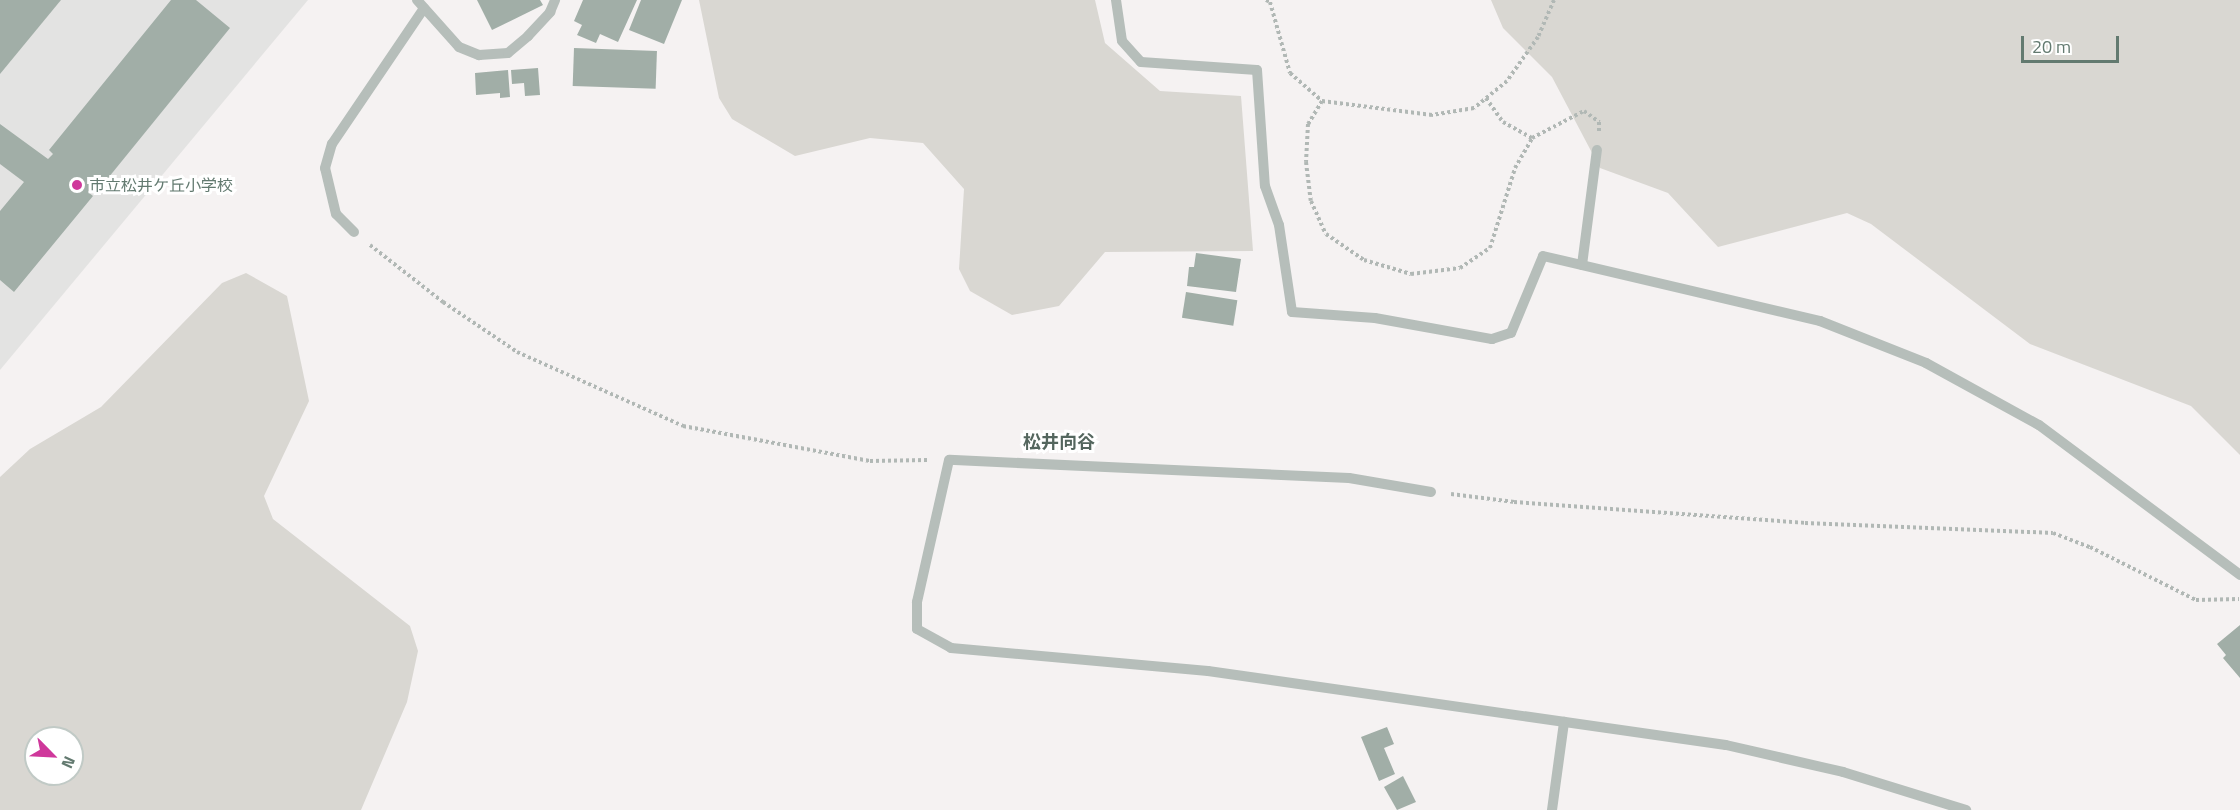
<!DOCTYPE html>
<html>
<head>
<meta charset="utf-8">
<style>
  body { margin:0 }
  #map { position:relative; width:2240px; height:810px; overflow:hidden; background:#f5f2f2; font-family:"Titillium Web","Noto Sans JP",sans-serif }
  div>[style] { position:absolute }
  .built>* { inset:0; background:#e3e3e2 }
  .green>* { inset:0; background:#d9d7d2 }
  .building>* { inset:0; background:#a1aea7; transform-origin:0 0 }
  .path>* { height:4px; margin-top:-2px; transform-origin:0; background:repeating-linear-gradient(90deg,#b1b8b5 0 3px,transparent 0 6px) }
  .minor>* { height:10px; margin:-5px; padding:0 5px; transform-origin:5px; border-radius:5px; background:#b6beba }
  .dots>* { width:16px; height:16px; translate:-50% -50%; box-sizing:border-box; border:3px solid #fff; border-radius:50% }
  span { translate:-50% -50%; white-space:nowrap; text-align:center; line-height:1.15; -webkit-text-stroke:6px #fff; paint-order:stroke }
  .poi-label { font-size:16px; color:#637a70 }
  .left { translate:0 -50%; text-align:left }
  .neighbourhood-label { font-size:18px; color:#54665e; font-weight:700 }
  .north { position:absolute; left:24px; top:726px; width:60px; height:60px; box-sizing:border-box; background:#fff; border:2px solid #c1cac6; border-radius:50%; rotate:114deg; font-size:16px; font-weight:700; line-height:24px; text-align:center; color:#637a70 }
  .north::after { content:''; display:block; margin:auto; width:21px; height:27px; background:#cf389b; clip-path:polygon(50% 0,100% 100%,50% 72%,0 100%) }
  .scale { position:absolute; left:2021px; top:36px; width:98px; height:27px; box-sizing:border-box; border:3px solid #637a70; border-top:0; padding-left:8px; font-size:18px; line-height:21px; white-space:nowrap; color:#637a70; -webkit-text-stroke:4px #fff; paint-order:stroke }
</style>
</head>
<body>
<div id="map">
  <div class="built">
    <i style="clip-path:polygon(0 0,308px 0,0 370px)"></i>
  </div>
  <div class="green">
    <i style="clip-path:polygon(699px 0,1095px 0,1105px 43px,1160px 91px,1241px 96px,1253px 251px,1105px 252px,1059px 306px,1012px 315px,970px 291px,959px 269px,964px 189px,923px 143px,870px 138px,795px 156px,732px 119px,719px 98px)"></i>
    <i style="clip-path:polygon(1491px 0,2240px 0,2240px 455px,2191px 406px,2030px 344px,1871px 224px,1847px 213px,1718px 247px,1668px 193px,1600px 168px,1552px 77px,1503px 28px)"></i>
    <i style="clip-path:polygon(evenodd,246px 273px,287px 296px,309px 401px,264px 496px,273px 519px,410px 626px,418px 651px,407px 702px,361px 810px,0 810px,0 477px,30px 449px,101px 407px,222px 283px,246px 273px,36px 738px,72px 738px,72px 774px,36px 774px,36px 738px)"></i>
  </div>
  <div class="building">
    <i style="clip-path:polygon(0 0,61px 0,0 74px)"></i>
    <i style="clip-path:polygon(171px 0,196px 0,230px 28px,100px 188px,95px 184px,88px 192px,93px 196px,14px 292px,0 280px,0 211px,24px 182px,0 164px,0 124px,48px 159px,53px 154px,49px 150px)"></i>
    <i style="clip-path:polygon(477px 0,540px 0,543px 5px,492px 30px)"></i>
    <i style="clip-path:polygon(583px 0,637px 0,618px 42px,600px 34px,596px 43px,577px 35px,582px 25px,574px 21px)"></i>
    <i style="clip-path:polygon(641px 0,682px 0,664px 44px,629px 30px)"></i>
    <i style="left:574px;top:48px;width:83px;height:38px;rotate:2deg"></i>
    <i style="clip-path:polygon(538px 68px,540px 95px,525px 96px,524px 83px,512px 84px,511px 70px)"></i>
    <i style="clip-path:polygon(508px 70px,510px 97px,500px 98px,500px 93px,476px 95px,475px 73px)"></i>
    <i style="clip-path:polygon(1196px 253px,1241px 259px,1236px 292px,1187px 286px,1189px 267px,1194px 267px)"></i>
    <i style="left:1186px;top:292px;width:52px;height:26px;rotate:9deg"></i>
    <i style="clip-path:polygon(2240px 625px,2240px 678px,2223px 658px,2226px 655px,2217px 644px)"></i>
    <i style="clip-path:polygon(1387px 727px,1394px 744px,1384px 748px,1395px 774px,1379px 781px,1361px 737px)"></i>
    <i style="clip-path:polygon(1403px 776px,1416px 802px,1397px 810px,1384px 787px)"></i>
  </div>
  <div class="path">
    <i style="left:1266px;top:0;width:4px;rotate:27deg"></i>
    <i style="left:1270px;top:2px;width:74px;rotate:74.3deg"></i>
    <i style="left:1290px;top:73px;width:43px;rotate:41.2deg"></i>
    <i style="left:1554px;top:0;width:40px;rotate:113.4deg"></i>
    <i style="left:1538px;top:37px;width:54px;rotate:125.2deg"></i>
    <i style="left:1507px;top:81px;width:43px;rotate:140.7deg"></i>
    <i style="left:1474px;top:108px;width:43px;rotate:170.5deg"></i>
    <i style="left:1432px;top:115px;width:111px;rotate:-172.7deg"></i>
    <i style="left:1322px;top:101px;width:27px;rotate:121deg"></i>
    <i style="left:1308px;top:124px;width:38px;rotate:93deg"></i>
    <i style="left:1306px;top:162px;width:39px;rotate:83deg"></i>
    <i style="left:1311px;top:201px;width:36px;rotate:66deg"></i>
    <i style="left:1326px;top:234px;width:46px;rotate:34.4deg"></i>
    <i style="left:1364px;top:260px;width:49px;rotate:16.6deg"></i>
    <i style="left:1411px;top:274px;width:49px;rotate:-7deg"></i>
    <i style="left:1460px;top:268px;width:36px;rotate:-34deg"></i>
    <i style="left:1490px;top:248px;width:84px;rotate:-72.6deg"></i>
    <i style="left:1515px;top:168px;width:34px;rotate:-60deg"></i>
    <i style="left:1532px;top:138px;width:59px;rotate:-27.4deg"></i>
    <i style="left:1584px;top:111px;width:19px;rotate:36deg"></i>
    <i style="left:1599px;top:122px;width:9px;rotate:90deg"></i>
    <i style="left:1486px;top:98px;width:29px;rotate:55deg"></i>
    <i style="left:1503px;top:122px;width:33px;rotate:29deg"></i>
    <i style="left:370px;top:245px;width:93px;rotate:38deg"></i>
    <i style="left:443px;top:302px;width:89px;rotate:34deg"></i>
    <i style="left:517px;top:352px;width:182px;rotate:24deg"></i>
    <i style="left:683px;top:426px;width:190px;rotate:10.6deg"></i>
    <i style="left:870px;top:461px;width:57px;rotate:-1deg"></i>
    <i style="left:1451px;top:494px;width:64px;rotate:7.2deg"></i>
    <i style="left:1514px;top:502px;width:292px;rotate:4.1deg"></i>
    <i style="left:1805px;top:523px;width:248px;rotate:2.3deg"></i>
    <i style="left:2053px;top:533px;width:40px;rotate:21deg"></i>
    <i style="left:2090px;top:547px;width:119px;rotate:26.6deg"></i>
    <i style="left:2196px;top:600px;width:43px;rotate:-1.3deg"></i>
  </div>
  <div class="minor">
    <i style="left:417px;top:0;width:63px;rotate:48.2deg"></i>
    <i style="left:459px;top:47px;width:22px;rotate:22deg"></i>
    <i style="left:479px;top:55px;width:29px;rotate:-4deg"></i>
    <i style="left:508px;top:53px;width:26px;rotate:-40deg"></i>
    <i style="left:528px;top:36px;width:33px;rotate:-47deg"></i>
    <i style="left:550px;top:12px;width:13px;rotate:-67deg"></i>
    <i style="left:1116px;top:0;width:41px;rotate:81.7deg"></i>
    <i style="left:1122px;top:41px;width:28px;rotate:48deg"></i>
    <i style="left:1141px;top:62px;width:116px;rotate:3.9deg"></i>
    <i style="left:1257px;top:70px;width:116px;rotate:86.1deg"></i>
    <i style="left:1265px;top:186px;width:41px;rotate:70.3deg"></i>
    <i style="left:1279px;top:225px;width:88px;rotate:81.5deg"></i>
    <i style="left:1292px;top:312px;width:83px;rotate:4.1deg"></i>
    <i style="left:1375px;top:318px;width:119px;rotate:10.2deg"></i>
    <i style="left:1492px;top:339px;width:20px;rotate:-18deg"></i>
    <i style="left:1511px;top:333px;width:83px;rotate:-67.4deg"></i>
    <i style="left:1543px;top:256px;width:285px;rotate:13.2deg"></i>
    <i style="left:1820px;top:321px;width:114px;rotate:21.6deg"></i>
    <i style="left:1926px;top:363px;width:129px;rotate:28.8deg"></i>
    <i style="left:2039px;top:425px;width:251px;rotate:36.7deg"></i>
    <i style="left:354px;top:232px;width:25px;rotate:-135deg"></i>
    <i style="left:336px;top:214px;width:47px;rotate:-103.4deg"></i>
    <i style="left:325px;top:168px;width:25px;rotate:-74deg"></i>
    <i style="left:332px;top:144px;width:164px;rotate:-55.9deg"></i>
    <i style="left:1582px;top:265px;width:116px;rotate:-82.6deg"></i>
    <i style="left:1431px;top:492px;width:83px;rotate:-170.3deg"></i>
    <i style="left:1349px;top:478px;width:400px;rotate:-177.4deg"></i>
    <i style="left:949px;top:460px;width:146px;rotate:102.7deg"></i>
    <i style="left:917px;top:602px;width:27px;rotate:90deg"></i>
    <i style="left:917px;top:629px;width:39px;rotate:29deg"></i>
    <i style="left:951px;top:648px;width:258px;rotate:5.1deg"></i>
    <i style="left:1208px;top:671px;width:523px;rotate:8.13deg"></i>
    <i style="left:1726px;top:745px;width:120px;rotate:13deg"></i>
    <i style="left:1843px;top:772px;width:129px;rotate:17.2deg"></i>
    <i style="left:1552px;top:810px;width:89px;rotate:-82.2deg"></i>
  </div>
  <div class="dots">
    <i style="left:77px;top:185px;background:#cf389b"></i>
  </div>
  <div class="poi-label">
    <span class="left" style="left:89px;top:185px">市立松井ケ丘小学校</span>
  </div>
  <div class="neighbourhood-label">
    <span style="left:1059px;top:442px">松井向谷</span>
  </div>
  <div class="north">N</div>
  <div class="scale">20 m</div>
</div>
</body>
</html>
